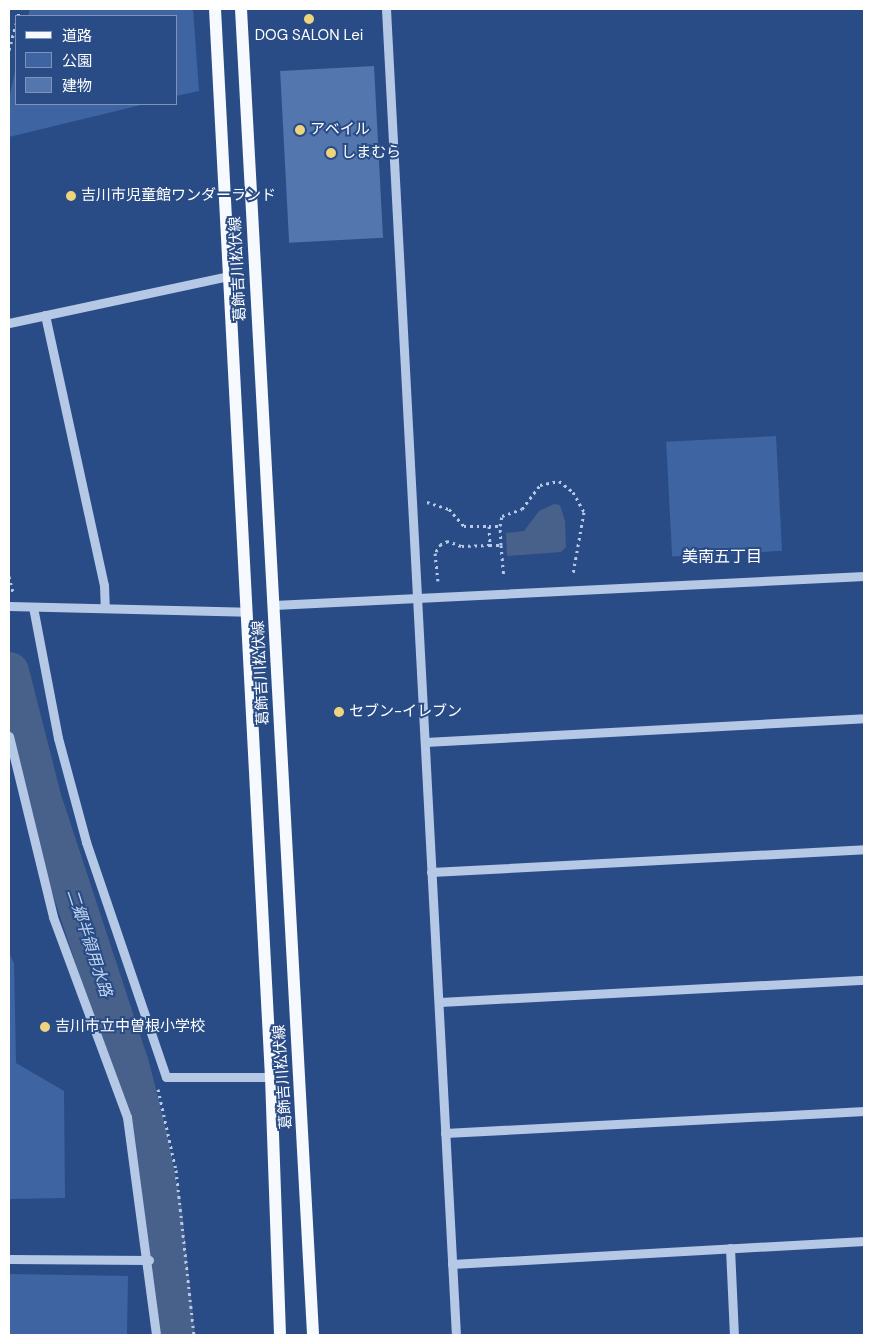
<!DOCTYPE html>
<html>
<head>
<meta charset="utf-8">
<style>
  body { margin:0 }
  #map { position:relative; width:873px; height:1344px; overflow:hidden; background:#294c86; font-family:"DM Sans","Noto Sans JP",sans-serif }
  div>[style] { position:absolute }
  .green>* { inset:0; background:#3e65a2; transform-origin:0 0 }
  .water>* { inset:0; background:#48618a }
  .river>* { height:39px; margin:-19.5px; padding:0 19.5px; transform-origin:19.5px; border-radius:19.5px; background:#48618a }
  .building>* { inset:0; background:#5276ad; transform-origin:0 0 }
  .path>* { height:3px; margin-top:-1.5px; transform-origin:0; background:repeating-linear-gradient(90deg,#b5c9e7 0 2.5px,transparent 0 6.5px) }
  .minor>* { height:9px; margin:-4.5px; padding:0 4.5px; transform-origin:4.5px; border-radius:4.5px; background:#b5c9e7 }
  .major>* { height:12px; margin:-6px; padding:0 6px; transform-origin:6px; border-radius:6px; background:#f6f9fe }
  .dots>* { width:14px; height:14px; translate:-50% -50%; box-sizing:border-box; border:2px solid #294c86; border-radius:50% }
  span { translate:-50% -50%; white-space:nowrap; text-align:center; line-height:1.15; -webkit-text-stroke:4px #294c86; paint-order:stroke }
  .poi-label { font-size:15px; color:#fff }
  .left { translate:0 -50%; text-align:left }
  .street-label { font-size:15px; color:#fff }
  .neighbourhood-label { font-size:16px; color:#fff }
  .water-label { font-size:16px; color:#c0d3ef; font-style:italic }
  .frame { position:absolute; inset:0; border:10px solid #fff; pointer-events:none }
  .legend { position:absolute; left:15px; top:15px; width:162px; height:90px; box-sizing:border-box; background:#294c86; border:1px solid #7f94b6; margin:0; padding:6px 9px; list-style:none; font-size:15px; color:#fff }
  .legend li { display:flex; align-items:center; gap:10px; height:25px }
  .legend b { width:25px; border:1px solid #7f94b6 }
</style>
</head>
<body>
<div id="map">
  <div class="green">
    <i style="clip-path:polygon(30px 9px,193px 9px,199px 91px,176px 96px,176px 16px,28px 16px)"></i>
    <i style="clip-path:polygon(16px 67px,16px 104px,145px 104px,9px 137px,9px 99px)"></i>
    <i style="left:776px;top:436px;width:115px;height:110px;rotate:87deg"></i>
    <i style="clip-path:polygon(9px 953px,14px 963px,16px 1063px,64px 1091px,65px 1198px,9px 1199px)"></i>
    <i style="left:9px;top:1274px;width:119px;height:61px;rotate:1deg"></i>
  </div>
  <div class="water">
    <i style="clip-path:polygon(554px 504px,560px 505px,565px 521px,566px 547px,561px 552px,507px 556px,506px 533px,524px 531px,539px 511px)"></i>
  </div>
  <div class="river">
    <i style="left:9px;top:671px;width:130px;rotate:75.7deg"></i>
    <i style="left:41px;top:797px;width:281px;rotate:71.8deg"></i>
    <i style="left:129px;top:1064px;width:77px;rotate:75.8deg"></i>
    <i style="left:148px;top:1139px;width:72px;rotate:78.8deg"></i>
    <i style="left:162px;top:1210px;width:126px;rotate:84.1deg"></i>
  </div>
  <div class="building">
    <i style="left:374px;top:66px;width:172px;height:94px;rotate:87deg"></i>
  </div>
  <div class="path">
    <i style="left:18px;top:16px;width:7px;rotate:-74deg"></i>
    <i style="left:9px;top:50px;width:28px;rotate:-75deg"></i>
    <i style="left:427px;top:502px;width:23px;rotate:18deg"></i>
    <i style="left:449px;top:509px;width:23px;rotate:49deg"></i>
    <i style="left:464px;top:526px;width:25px"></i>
    <i style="left:489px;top:526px;width:19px;rotate:87deg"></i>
    <i style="left:490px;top:545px;width:29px;rotate:178deg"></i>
    <i style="left:461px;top:546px;width:14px;rotate:-159deg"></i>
    <i style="left:448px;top:541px;width:8px;rotate:157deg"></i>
    <i style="left:441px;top:544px;width:11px;rotate:124deg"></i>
    <i style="left:435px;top:553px;width:28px;rotate:84deg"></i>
    <i style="left:489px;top:526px;width:11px"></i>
    <i style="left:500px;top:526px;width:10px;rotate:-79deg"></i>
    <i style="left:502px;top:516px;width:21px;rotate:-19deg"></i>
    <i style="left:522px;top:509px;width:30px;rotate:-53deg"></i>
    <i style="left:540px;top:485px;width:19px;rotate:-12deg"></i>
    <i style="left:559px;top:481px;width:18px;rotate:38deg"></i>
    <i style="left:573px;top:492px;width:23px;rotate:61deg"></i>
    <i style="left:584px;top:512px;width:63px;rotate:100.1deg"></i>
    <i style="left:490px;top:545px;width:11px"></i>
    <i style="left:501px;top:545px;width:19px;rotate:-93deg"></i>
    <i style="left:501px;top:545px;width:32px;rotate:85deg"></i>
    <i style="left:9px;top:576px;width:16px;rotate:76deg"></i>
    <i style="left:158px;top:1089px;width:83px;rotate:77.5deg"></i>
    <i style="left:176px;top:1170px;width:166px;rotate:83.8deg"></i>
  </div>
  <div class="minor">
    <i style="left:386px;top:9px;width:1328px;rotate:86.98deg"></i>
    <i style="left:45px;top:315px;width:276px;rotate:77.7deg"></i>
    <i style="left:104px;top:585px;width:23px;rotate:88deg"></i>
    <i style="left:9px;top:323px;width:224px;rotate:-12.1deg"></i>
    <i style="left:274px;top:605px;width:591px;rotate:-2.81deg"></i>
    <i style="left:9px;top:606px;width:238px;rotate:1.4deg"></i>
    <i style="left:33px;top:607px;width:133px;rotate:79.2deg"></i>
    <i style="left:58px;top:738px;width:108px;rotate:74.9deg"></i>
    <i style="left:86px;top:842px;width:248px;rotate:71.2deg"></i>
    <i style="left:166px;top:1077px;width:105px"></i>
    <i style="left:9px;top:736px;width:186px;rotate:76.3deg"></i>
    <i style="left:53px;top:917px;width:213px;rotate:69.7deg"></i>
    <i style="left:127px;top:1117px;width:220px;rotate:82.4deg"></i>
    <i style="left:425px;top:742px;width:440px;rotate:-3.1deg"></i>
    <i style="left:431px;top:872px;width:434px;rotate:-3deg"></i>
    <i style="left:440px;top:1002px;width:425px;rotate:-3deg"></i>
    <i style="left:445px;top:1133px;width:420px;rotate:-3deg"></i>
    <i style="left:730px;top:1248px;width:87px;rotate:87.4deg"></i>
    <i style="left:9px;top:1259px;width:140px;rotate:0.4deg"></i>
    <i style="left:452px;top:1264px;width:413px;rotate:-3.2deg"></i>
  </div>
  <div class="major">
    <i style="left:215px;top:9px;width:1069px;rotate:87deg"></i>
    <i style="left:271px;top:1077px;width:258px;rotate:88deg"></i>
    <i style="left:241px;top:9px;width:1328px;rotate:86.89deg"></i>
  </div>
  <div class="dots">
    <i style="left:309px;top:19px;background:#eed47c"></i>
    <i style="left:300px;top:130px;background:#eed47c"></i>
    <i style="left:331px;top:153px;background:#eed47c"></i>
    <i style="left:71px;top:196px;background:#eed47c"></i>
    <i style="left:339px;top:712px;background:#eed47c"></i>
    <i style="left:45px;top:1027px;background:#eed47c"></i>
  </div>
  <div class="poi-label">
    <span style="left:309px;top:36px">DOG SALON Lei</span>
    <span class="left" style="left:310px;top:130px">アベイル</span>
    <span class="left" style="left:341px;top:153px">しまむら</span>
    <span class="left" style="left:81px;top:196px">吉川市児童館ワンダーランド</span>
    <span class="left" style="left:349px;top:712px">セブン-イレブン</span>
    <span class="left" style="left:55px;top:1027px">吉川市立中曽根小学校</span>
  </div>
  <div class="street-label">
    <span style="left:238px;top:269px;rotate:-93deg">葛飾吉川松伏線</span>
    <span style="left:261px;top:673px;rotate:-93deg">葛飾吉川松伏線</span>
    <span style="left:283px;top:1077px;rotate:-94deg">葛飾吉川松伏線</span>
  </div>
  <div class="neighbourhood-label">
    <span style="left:722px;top:557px">美南五丁目</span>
  </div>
  <div class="water-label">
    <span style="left:89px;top:943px;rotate:72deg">二郷半領用水路</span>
  </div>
  <div class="frame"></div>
  <ul class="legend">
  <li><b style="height:6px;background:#f6f9fe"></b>道路</li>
  <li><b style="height:14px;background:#3e65a2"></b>公園</li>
  <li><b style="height:14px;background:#5276ad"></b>建物</li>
  </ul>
</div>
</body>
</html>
